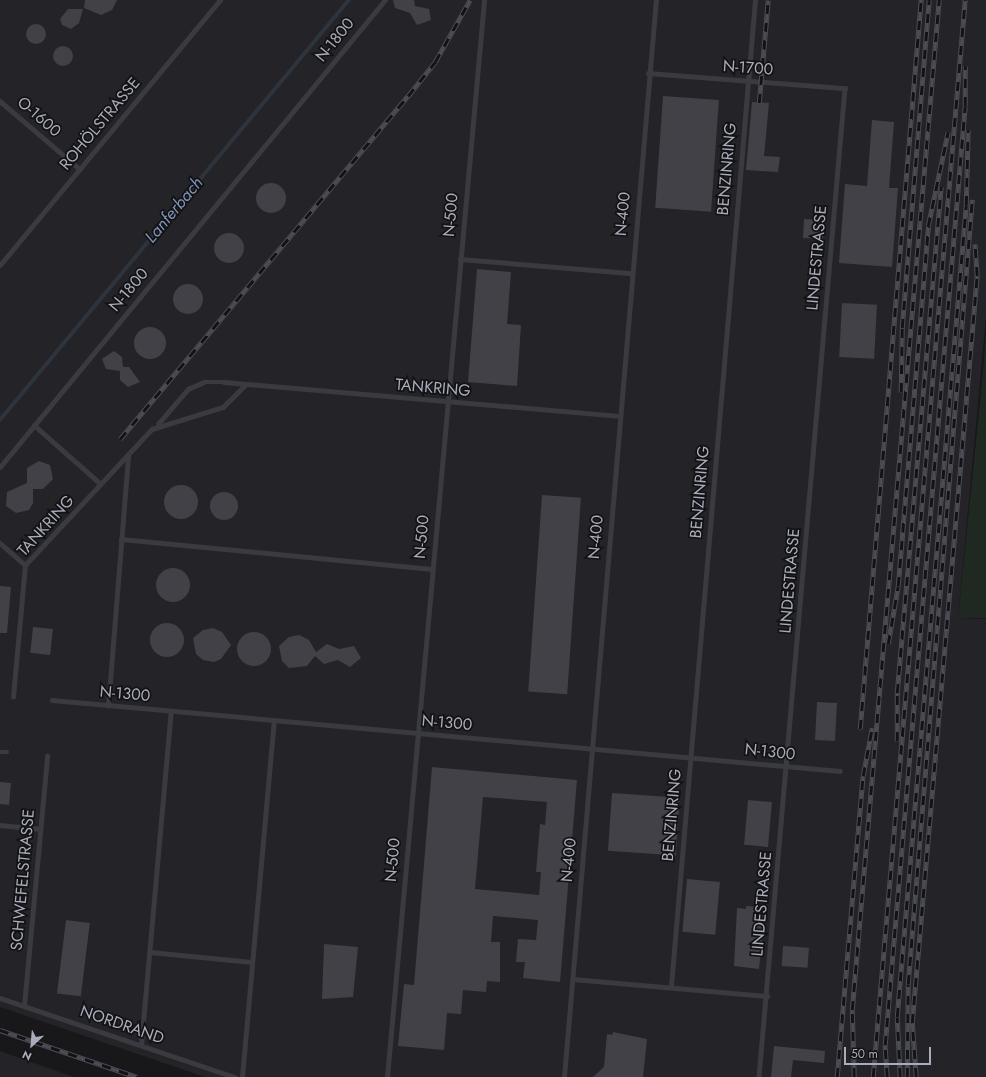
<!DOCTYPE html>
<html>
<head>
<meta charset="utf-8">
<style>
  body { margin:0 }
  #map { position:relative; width:986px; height:1077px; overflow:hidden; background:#18171a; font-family:Jost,sans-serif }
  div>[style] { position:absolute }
  .built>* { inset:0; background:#242327 }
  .green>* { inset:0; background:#1f2821 }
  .stream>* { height:3.5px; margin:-1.75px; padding:0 1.75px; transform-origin:1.75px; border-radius:1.75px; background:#2d343e }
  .building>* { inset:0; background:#424147; transform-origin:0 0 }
  .round { border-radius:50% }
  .service>* { height:4.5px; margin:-2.25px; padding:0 2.25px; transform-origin:2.25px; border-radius:2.25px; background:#3a3a41 }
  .rail>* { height:4.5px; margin-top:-2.25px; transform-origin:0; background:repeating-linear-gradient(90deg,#131215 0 9px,#4b4c54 0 18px); box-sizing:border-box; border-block:1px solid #4b4c54 }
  span { translate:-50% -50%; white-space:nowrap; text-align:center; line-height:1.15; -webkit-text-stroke:3.5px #131215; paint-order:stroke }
  .street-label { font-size:16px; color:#a9acba }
  .water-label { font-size:17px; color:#7f94b6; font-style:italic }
  .north { position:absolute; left:12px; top:1025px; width:40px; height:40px; -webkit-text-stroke:3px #131215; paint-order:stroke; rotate:206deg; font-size:11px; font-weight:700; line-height:16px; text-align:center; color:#a9acba }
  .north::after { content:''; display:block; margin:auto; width:14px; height:18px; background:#a9acba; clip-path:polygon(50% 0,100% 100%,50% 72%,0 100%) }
  .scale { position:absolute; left:844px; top:1047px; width:87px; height:18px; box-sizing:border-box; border:2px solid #a9acba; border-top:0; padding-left:5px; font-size:12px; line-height:14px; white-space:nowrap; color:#a9acba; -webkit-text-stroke:3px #131215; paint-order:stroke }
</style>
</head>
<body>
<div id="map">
  <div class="built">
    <i style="clip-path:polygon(0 0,986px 0,986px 317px,958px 618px,986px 619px,986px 1077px,205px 1077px,0 1007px)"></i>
    <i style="clip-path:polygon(0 1051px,74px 1077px,0 1077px)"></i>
  </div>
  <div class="green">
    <i style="clip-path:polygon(986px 332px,986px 618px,958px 618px,983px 372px)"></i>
  </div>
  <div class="stream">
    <i style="left:0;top:420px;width:546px;rotate:-50.28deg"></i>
  </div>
  <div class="building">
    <i style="clip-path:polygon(85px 0,117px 0,112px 10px,101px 15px,84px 8px)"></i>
    <i style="clip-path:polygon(393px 0,414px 0,415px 6px,429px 9px,431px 20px,417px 25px,410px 13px,395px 8px)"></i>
    <i style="clip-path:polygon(68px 9px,83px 9px,79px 23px,71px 29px,62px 25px,60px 19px)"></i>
    <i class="round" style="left:26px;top:24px;width:20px;height:20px"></i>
    <i class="round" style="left:53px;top:46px;width:20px;height:20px"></i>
    <i style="left:663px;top:96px;width:56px;height:112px;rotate:4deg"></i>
    <i style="clip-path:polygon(752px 102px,769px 103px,764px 156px,780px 157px,778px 172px,746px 170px)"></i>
    <i style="clip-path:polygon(872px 120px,894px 122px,889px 188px,898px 188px,892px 267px,839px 263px,845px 184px,867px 186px)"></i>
    <i class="round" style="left:256px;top:183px;width:30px;height:30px"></i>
    <i style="left:804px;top:219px;width:20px;height:19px;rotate:3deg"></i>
    <i class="round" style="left:214px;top:233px;width:30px;height:30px"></i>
    <i style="clip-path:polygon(477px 269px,511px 272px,507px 324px,521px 325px,517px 386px,468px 382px)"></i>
    <i class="round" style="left:173px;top:284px;width:30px;height:30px"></i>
    <i style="left:842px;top:303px;width:35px;height:54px;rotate:3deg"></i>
    <i class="round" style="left:134px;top:327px;width:32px;height:32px"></i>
    <i style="clip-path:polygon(114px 351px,122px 357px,123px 367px,129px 367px,140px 382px,128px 387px,120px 380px,120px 371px,106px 369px,102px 359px)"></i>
    <i style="clip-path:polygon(39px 461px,50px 465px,53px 479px,43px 489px,33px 489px,33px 503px,29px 510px,16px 513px,6px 506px,7px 492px,27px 483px,27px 468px)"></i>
    <i class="round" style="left:164px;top:485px;width:34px;height:34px"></i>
    <i class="round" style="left:210px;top:492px;width:28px;height:28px"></i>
    <i style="left:542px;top:495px;width:39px;height:197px;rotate:4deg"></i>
    <i class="round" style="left:156px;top:568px;width:34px;height:34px"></i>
    <i style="clip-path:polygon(0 586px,11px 587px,7px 633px,0 633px)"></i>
    <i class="round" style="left:150px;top:623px;width:34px;height:34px"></i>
    <i style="left:33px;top:627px;width:20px;height:26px;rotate:6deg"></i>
    <i style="clip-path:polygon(213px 628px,222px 632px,231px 645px,221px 659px,214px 662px,203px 660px,196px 654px,193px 638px,203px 630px)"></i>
    <i class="round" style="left:237px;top:632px;width:34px;height:34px"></i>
    <i style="clip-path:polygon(299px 635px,309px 640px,316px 652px,327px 644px,339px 649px,354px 646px,361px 658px,350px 667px,338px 660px,324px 664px,315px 656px,307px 666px,289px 668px,282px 661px,279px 646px,289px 637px)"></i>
    <i style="left:817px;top:702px;width:20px;height:38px;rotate:3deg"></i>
    <i style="clip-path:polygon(evenodd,432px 767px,577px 780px,560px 982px,523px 978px,525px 962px,516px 962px,518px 939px,536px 940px,538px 920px,493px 916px,491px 942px,500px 942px,500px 982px,487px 981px,486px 992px,463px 990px,461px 1014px,447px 1013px,444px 1050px,398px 1046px,404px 984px,414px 985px,432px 767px,483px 797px,547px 802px,545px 825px,540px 824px,536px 872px,541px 872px,539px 895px,475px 889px,483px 797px)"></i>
    <i style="clip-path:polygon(0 782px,11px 783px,9px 805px,0 804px)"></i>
    <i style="left:612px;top:793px;width:68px;height:58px;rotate:4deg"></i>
    <i style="left:748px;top:800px;width:24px;height:45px;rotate:5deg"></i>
    <i style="left:687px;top:879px;width:33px;height:53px;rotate:5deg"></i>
    <i style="clip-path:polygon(746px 906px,765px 907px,759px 969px,734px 966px,737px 908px,746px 909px)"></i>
    <i style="left:66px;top:920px;width:24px;height:74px;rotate:7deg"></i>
    <i style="clip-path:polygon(324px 944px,358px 947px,353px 997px,322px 999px)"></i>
    <i style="left:783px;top:946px;width:26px;height:20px;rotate:4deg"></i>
    <i style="clip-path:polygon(613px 1032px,647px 1039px,643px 1077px,593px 1077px,604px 1067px,607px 1034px,612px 1035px)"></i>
    <i style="clip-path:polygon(774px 1046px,825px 1051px,824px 1063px,793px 1060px,791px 1077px,771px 1077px)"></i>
  </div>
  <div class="service">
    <i style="left:648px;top:73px;width:198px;rotate:4.4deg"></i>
    <i style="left:845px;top:88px;width:993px;rotate:94.97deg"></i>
    <i style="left:0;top:101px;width:105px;rotate:40.4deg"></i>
    <i style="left:460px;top:259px;width:172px;rotate:4.7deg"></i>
    <i style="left:0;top:265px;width:344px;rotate:-50.3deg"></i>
    <i style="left:158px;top:424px;width:46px;rotate:-49.4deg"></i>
    <i style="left:188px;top:389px;width:17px;rotate:-24deg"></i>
    <i style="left:204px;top:382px;width:20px"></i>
    <i style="left:224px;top:382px;width:396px;rotate:4.9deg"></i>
    <i style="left:34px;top:425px;width:89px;rotate:41.4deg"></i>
    <i style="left:0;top:467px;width:605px;rotate:-50.5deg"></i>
    <i style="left:121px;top:539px;width:312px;rotate:5.5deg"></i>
    <i style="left:0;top:543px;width:33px;rotate:41deg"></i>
    <i style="left:13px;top:697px;width:133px;rotate:-84.8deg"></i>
    <i style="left:25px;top:565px;width:186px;rotate:-47deg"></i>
    <i style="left:152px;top:429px;width:74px;rotate:-17.2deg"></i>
    <i style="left:223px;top:407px;width:31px;rotate:-45deg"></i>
    <i style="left:52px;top:700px;width:791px;rotate:5.15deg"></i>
    <i style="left:108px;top:706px;width:252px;rotate:-85.4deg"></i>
    <i style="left:0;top:752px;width:7px"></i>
    <i style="left:0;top:825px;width:40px;rotate:5.7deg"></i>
    <i style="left:150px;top:952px;width:102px;rotate:5.6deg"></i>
    <i style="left:573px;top:979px;width:195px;rotate:5deg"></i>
    <i style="left:671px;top:986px;width:990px;rotate:-85.13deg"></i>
    <i style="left:0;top:998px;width:248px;rotate:18.6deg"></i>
    <i style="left:24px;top:1006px;width:251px;rotate:-84.7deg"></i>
    <i style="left:141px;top:1045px;width:335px;rotate:-84.9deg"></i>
    <i style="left:242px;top:1077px;width:357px;rotate:-84.9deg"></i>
    <i style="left:387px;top:1077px;width:1081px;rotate:-84.85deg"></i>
    <i style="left:564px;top:1077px;width:1081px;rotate:-85.12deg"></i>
  </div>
  <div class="rail">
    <i style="left:759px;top:103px;width:103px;rotate:-85deg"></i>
    <i style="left:901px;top:392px;width:64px;rotate:-89.1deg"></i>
    <i style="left:902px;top:328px;width:329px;rotate:-85.3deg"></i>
    <i style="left:120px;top:439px;width:448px;rotate:-50deg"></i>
    <i style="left:408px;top:96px;width:43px;rotate:-51.5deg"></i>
    <i style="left:435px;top:62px;width:71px;rotate:-60.6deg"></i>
    <i style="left:888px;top:644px;width:59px;rotate:-80.2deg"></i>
    <i style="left:898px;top:586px;width:361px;rotate:-85.2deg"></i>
    <i style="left:928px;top:226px;width:96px;rotate:-78deg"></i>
    <i style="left:860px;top:729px;width:732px;rotate:-85.22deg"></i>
    <i style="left:897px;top:741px;width:48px;rotate:-90deg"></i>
    <i style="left:897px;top:693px;width:508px;rotate:-85.03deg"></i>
    <i style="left:0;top:1030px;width:145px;rotate:18.9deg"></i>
    <i style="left:837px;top:1077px;width:302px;rotate:-85.1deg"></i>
    <i style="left:863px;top:776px;width:49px;rotate:-79.4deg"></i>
    <i style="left:854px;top:1077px;width:67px;rotate:-91.7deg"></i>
    <i style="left:852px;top:1010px;width:1014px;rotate:-85.08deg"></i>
    <i style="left:873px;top:1077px;width:1081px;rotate:-85.12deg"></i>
    <i style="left:887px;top:1077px;width:32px;rotate:-94deg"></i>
    <i style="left:885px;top:1045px;width:942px;rotate:-85.13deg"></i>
    <i style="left:965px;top:106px;width:40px;rotate:-90deg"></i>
    <i style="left:900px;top:1077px;width:60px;rotate:-92.9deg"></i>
    <i style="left:897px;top:1017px;width:815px;rotate:-85.14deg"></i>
    <i style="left:966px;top:205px;width:75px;rotate:-88.5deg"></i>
    <i style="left:907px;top:1077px;width:93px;rotate:-89.4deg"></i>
    <i style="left:908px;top:984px;width:787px;rotate:-85.33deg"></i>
    <i style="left:916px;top:1077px;width:54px;rotate:-94.2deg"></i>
    <i style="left:912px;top:1023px;width:750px;rotate:-85.03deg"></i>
    <i style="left:977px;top:276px;width:32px;rotate:-94deg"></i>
  </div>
  <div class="street-label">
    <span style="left:335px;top:40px;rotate:-51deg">N-1800</span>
    <span style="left:748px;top:68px;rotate:4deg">N-1700</span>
    <span style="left:39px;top:117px;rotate:41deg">O-1600</span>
    <span style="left:100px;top:124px;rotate:-50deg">ROHÖLSTRASSE</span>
    <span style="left:727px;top:169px;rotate:-85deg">BENZINRING</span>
    <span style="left:623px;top:214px;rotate:-85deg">N-400</span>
    <span style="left:451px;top:215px;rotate:-85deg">N-500</span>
    <span style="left:817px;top:258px;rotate:-85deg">LINDESTRASSE</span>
    <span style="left:129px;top:290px;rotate:-50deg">N-1800</span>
    <span style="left:433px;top:388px;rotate:5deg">TANKRING</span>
    <span style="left:700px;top:492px;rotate:-85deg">BENZINRING</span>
    <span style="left:46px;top:526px;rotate:-48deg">TANKRING</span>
    <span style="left:422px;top:537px;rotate:-85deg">N-500</span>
    <span style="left:596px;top:537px;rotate:-85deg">N-400</span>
    <span style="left:790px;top:581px;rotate:-85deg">LINDESTRASSE</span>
    <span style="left:125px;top:694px;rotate:5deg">N-1300</span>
    <span style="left:447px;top:723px;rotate:5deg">N-1300</span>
    <span style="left:770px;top:752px;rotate:6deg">N-1300</span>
    <span style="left:672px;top:815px;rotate:-85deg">BENZINRING</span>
    <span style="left:393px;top:860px;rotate:-85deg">N-500</span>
    <span style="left:569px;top:860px;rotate:-85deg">N-400</span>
    <span style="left:23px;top:880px;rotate:-85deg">SCHWEFELSTRASSE</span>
    <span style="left:762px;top:904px;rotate:-85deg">LINDESTRASSE</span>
    <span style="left:122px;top:1025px;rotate:19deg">NORDRAND</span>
  </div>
  <div class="water-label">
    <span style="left:174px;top:210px;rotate:-50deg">Lanferbach</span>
  </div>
  <div class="north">N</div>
  <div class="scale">50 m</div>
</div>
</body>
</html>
